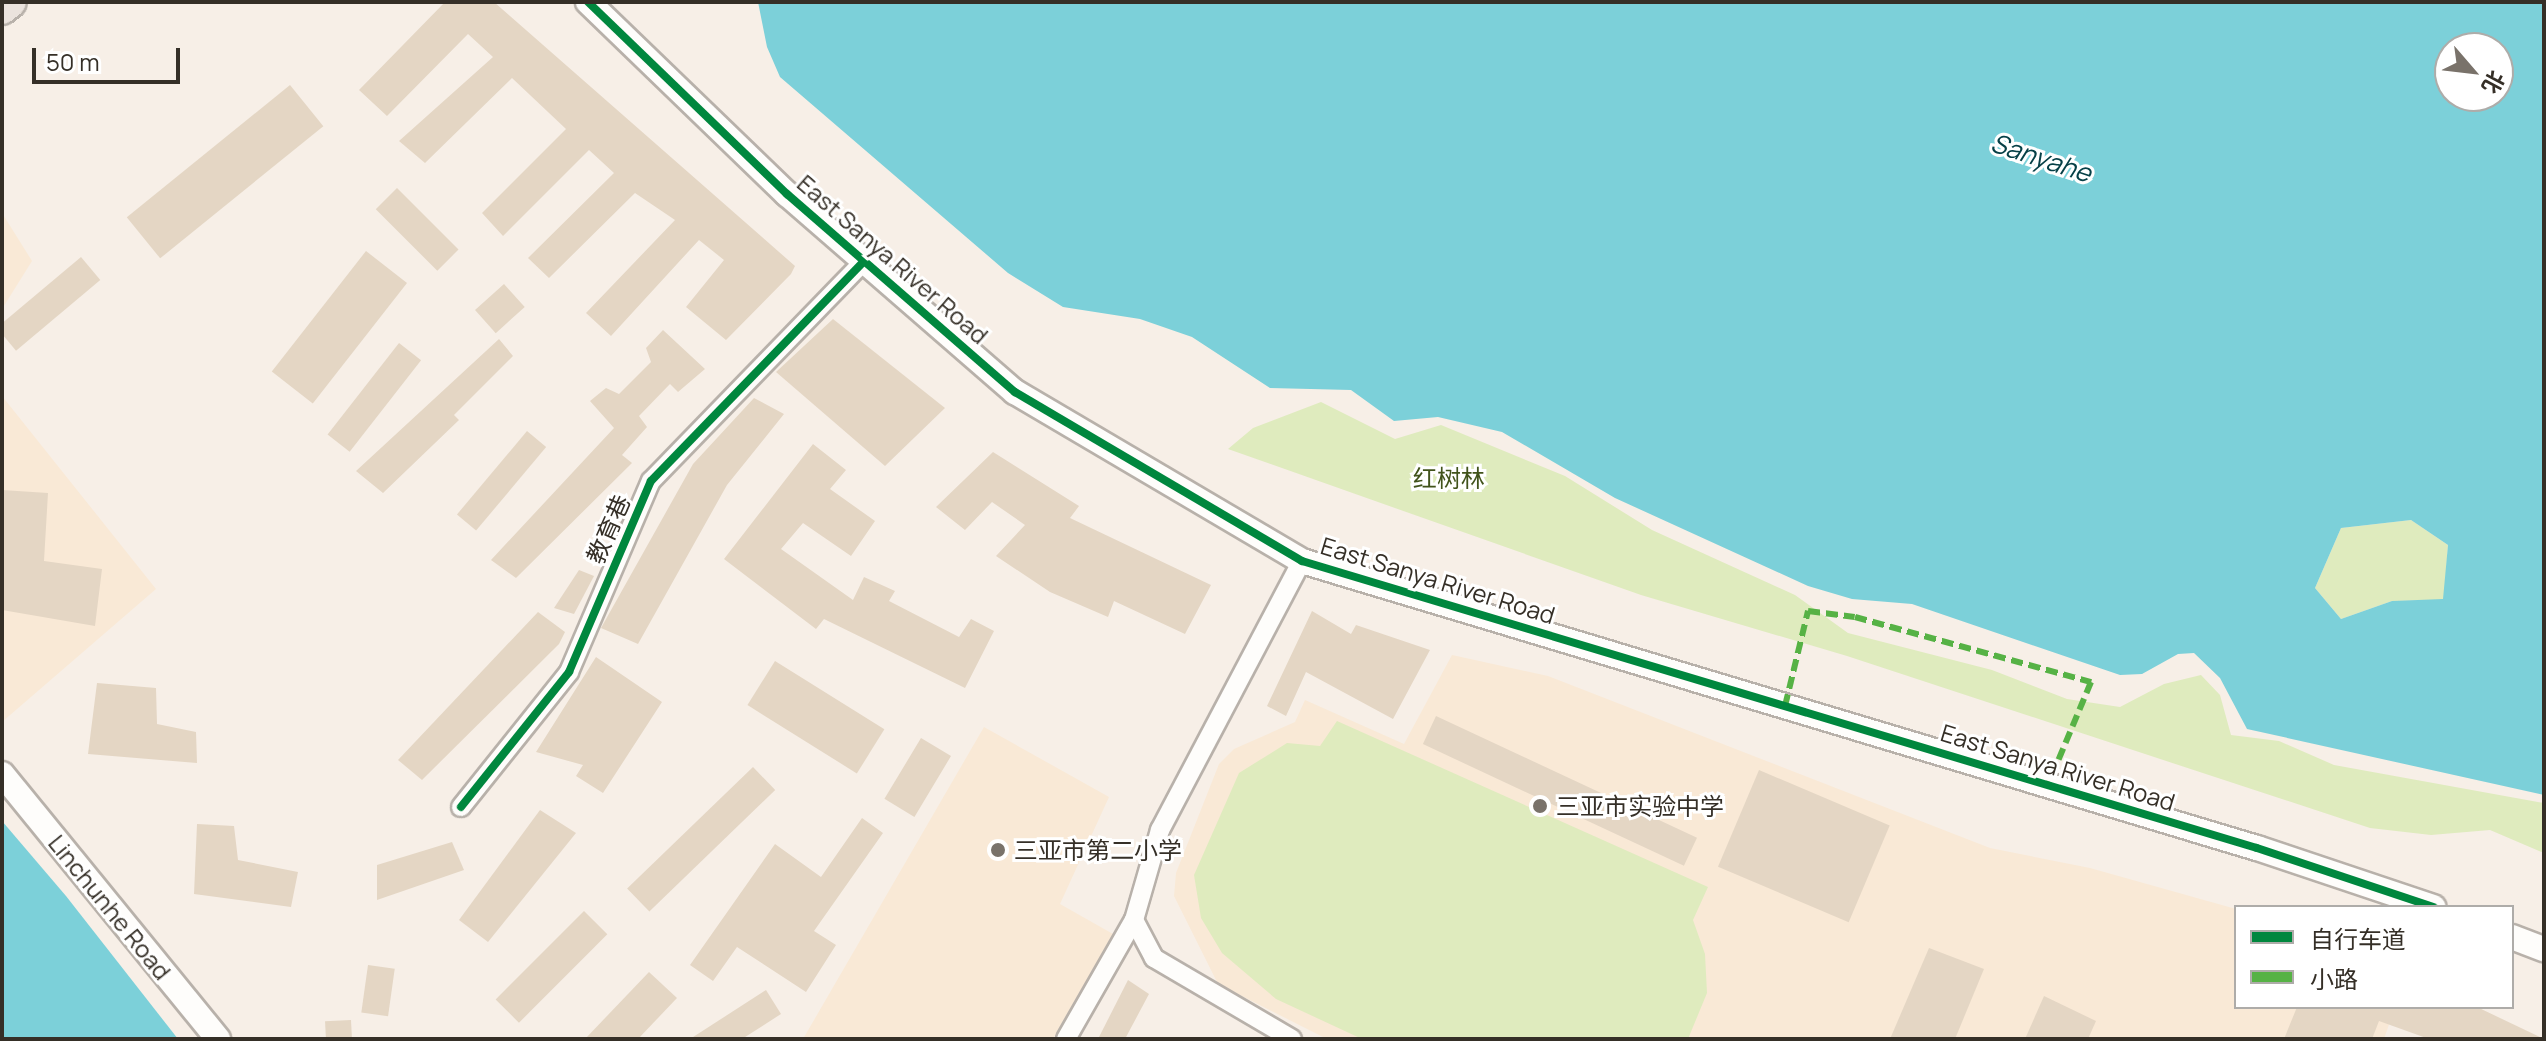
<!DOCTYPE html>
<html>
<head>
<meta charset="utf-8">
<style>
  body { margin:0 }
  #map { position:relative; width:2546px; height:1041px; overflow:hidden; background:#f7efe7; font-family:Manrope,"Noto Sans SC",sans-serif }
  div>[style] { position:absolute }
  .built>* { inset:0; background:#f9e9d6 }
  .green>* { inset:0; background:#dfebbe }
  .water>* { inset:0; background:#7cd0d9 }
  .building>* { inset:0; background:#e4d6c4; transform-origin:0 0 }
  .roads { filter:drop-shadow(2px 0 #b8b1aa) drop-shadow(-2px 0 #b8b1aa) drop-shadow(0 2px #b8b1aa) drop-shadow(0 -2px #b8b1aa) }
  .minor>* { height:18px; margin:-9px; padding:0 9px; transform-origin:9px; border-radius:9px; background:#fefdfb }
  .tertiary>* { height:24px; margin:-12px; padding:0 12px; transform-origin:12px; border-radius:12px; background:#fefdfb }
  .primary>* { height:30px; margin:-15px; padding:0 15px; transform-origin:15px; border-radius:15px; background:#ebe3dd }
  .quiet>* { height:6px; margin-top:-3px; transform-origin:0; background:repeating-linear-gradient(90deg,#56b245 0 12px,transparent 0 18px) }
  .cycleway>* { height:8px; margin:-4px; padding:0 4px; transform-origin:4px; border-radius:4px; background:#00873e }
  .dots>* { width:22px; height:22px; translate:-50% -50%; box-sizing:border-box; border:4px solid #fff; border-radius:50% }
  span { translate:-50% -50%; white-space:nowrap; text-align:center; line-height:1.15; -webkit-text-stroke:6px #fff; paint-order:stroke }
  .street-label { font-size:24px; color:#352f27 }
  .park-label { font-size:24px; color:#41531b }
  .poi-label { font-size:24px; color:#352f27 }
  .left { translate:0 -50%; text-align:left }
  .water-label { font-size:26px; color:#064047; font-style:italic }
  .frame { position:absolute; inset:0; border:4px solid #352f27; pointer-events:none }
  .legend { position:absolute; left:2234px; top:905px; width:280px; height:104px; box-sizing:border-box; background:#fff; border:2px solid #aeaca9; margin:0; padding:10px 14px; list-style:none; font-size:24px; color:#352f27 }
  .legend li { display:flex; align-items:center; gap:16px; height:40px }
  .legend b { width:40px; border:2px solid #aeaca9 }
  .north { position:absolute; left:2434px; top:32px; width:80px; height:80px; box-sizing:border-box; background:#fff; border:2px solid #aeaca9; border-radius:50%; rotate:118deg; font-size:22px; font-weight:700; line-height:32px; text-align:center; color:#352f27 }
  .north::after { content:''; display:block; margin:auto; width:28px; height:36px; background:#79726a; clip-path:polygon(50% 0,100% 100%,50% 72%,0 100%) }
  .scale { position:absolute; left:32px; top:48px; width:148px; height:36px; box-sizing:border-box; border:4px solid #352f27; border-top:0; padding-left:10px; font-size:24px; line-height:28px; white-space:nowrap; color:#352f27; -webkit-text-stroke:6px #fff; paint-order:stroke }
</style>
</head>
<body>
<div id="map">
  <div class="built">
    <i style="clip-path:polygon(2px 213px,32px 261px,2px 309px)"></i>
    <i style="clip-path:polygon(2px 396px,156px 589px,2px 722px)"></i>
    <i style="clip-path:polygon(1452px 655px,1548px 676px,1990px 848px,2090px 868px,2236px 909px,2236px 1007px,2395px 1007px,2384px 1039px,1327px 1039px,1218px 984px,1174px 896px,1176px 873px,1219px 764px,1234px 749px,1295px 722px,1305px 700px,1404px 744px)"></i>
    <i style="clip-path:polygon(984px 727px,1109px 797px,1060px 904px,1113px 934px,1053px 1039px,803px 1039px)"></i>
  </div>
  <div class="green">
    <i style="clip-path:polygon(1321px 402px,1395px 439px,1441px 425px,1565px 476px,1652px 530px,1795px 595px,1848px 633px,1992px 670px,2067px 699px,2120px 707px,2164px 684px,2201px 675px,2220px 695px,2231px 735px,2279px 741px,2334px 765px,2544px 803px,2544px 853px,2490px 830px,2431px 835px,2370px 828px,1847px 656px,1641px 595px,1228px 449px,1253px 428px)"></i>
    <i style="clip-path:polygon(2411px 520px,2448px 545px,2444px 600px,2392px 601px,2341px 619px,2315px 588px,2341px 528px)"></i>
    <i style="clip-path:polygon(1337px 721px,1708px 887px,1693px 920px,1705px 954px,1707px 993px,1688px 1039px,1362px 1039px,1276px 999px,1222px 953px,1201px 918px,1194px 875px,1239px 773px,1287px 743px,1320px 746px)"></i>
  </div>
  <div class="water">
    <i style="clip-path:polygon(evenodd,758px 2px,2544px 2px,2544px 795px,2247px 729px,2220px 678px,2194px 653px,2178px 654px,2142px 674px,2120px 675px,1912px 604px,1852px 599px,1808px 586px,1615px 498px,1502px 432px,1438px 417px,1394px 421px,1351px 390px,1270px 388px,1192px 337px,1140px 319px,1063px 307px,1008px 273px,780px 77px,767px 47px,758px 2px,2450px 48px,2498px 48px,2498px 96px,2450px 96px,2450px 48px,758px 2px,2411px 520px,2448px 545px,2443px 599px,2392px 601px,2341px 619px,2315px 588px,2341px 528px,2411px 520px)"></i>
    <i style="clip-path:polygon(2px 821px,66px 896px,178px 1039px,2px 1039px)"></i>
  </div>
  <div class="building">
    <i style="clip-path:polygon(445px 2px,494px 2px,795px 266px,791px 274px,726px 340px,686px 307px,724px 260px,699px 240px,611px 336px,586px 313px,675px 220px,635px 193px,549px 278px,528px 258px,614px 173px,589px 150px,503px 236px,482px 213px,566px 129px,512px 78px,425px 163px,399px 141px,493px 57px,468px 34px,387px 116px,359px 90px)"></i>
    <i style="left:290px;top:85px;width:53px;height:210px;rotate:51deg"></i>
    <i style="left:397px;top:188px;width:87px;height:30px;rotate:45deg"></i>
    <i style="left:366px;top:251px;width:52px;height:153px;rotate:38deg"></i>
    <i style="left:81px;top:257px;width:30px;height:110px;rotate:50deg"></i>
    <i style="left:504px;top:284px;width:31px;height:39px;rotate:48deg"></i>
    <i style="clip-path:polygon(833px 319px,945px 408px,885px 466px,776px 372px)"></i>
    <i style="clip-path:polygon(663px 330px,705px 369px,678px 392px,670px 384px,639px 416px,647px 427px,622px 455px,632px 463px,516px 578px,491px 560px,614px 428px,590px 401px,606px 388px,619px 394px,651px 362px,646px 348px)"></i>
    <i style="clip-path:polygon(499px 339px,513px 356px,454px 415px,459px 420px,383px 493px,356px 471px)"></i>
    <i style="left:399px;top:343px;width:28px;height:116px;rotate:38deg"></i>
    <i style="clip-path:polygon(754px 398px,784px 414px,727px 485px,638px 644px,601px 628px,693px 464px)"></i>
    <i style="left:527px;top:431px;width:25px;height:109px;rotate:40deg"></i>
    <i style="clip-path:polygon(813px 444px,846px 470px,830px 489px,875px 521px,851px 556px,803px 523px,781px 549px,853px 600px,864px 577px,895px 591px,889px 601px,959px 637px,971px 619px,994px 631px,965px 688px,824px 619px,816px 629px,724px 559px)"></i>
    <i style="clip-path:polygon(993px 452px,1079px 506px,1070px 518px,1211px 585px,1185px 634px,1114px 601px,1108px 617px,1050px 592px,996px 556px,1025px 525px,992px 502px,965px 530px,936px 507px)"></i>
    <i style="clip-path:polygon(2px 490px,48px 493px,44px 561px,102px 569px,95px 626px,2px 610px)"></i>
    <i style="clip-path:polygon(579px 570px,594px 576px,574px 614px,554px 608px)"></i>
    <i style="clip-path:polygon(1312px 611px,1351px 634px,1356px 625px,1430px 650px,1393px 719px,1306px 672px,1286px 716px,1267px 706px)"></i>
    <i style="clip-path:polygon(538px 612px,565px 632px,559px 644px,422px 780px,398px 760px)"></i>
    <i style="clip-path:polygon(596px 657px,662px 702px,603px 793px,576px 776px,583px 765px,536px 752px)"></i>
    <i style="left:775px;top:661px;width:129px;height:52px;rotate:32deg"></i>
    <i style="clip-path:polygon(97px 683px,156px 688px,157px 724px,196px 732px,197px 763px,88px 754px)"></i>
    <i style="left:1436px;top:716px;width:288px;height:31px;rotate:25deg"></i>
    <i style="left:921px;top:738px;width:35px;height:71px;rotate:31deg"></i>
    <i style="left:753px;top:767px;width:32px;height:175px;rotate:46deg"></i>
    <i style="left:1759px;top:770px;width:142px;height:105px;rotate:23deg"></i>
    <i style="clip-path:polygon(540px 810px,576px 833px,488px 942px,459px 920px)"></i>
    <i style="clip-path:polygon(862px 818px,883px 833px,814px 931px,836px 945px,806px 992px,737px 947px,713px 981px,690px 965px,775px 844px,821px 877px)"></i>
    <i style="clip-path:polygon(197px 824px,234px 826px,238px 860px,298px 872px,291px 907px,194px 894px)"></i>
    <i style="clip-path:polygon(452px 842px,464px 870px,377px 900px,377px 865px)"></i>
    <i style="left:584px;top:911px;width:33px;height:125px;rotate:45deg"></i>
    <i style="clip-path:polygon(1929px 948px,1984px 969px,1955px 1039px,1890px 1039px)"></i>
    <i style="left:368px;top:965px;width:27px;height:48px;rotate:8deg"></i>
    <i style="clip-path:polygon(649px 972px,677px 998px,638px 1039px,585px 1039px)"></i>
    <i style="clip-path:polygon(1128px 980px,1149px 994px,1125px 1039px,1098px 1039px)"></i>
    <i style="clip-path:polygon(766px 990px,781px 1014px,742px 1039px,690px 1039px)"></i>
    <i style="clip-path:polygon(2044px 996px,2096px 1021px,2088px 1039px,2025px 1039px)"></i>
    <i style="clip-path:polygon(2297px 1007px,2477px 1007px,2544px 1039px,2429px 1039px,2379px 1021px,2372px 1039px,2284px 1039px)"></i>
    <i style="left:351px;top:1020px;width:19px;height:26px;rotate:87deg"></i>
  </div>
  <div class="roads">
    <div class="minor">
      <i style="left:461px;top:807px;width:173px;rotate:-51.3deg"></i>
      <i style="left:569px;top:672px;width:208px;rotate:-66.8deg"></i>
      <i style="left:651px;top:481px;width:306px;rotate:-45.9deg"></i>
      <i style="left:1134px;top:920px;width:94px;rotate:-73.9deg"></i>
      <i style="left:1160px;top:830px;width:304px;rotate:-62.2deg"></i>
      <i style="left:1066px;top:1039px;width:137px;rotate:-60.3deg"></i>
      <i style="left:1134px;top:920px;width:43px;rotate:62.2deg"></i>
      <i style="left:1154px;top:958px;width:160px;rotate:30.4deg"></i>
    </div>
    <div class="tertiary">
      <i style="left:588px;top:2px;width:277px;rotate:44deg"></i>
      <i style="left:787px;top:194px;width:302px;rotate:41deg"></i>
      <i style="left:1015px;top:392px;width:333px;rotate:30.5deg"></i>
      <i style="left:1302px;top:561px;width:997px;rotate:16.73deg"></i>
      <i style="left:2257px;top:848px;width:186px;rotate:18.5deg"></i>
      <i style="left:2px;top:774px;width:342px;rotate:50.8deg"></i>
      <i style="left:2512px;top:937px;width:34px;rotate:21deg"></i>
    </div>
    <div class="primary">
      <i style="left:2px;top:9px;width:11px;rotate:-38deg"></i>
    </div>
  </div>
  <div class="quiet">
    <i style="left:1785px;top:706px;width:98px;rotate:-76.4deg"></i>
    <i style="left:1808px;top:611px;width:47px;rotate:7.3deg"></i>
    <i style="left:1855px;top:617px;width:245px;rotate:15.4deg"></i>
    <i style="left:2091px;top:682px;width:112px;rotate:112.7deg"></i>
  </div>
  <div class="cycleway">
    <i style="left:588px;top:2px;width:277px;rotate:44deg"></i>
    <i style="left:787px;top:194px;width:302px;rotate:41deg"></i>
    <i style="left:1015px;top:392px;width:333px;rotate:30.5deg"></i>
    <i style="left:1302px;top:561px;width:997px;rotate:16.73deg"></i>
    <i style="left:2257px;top:848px;width:186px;rotate:18.5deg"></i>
    <i style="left:461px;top:807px;width:173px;rotate:-51.3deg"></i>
    <i style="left:569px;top:672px;width:208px;rotate:-66.8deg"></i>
    <i style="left:651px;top:481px;width:306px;rotate:-45.9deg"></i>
  </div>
  <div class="dots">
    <i style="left:1540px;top:806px;background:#79726a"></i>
    <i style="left:998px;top:850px;background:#79726a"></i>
  </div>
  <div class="street-label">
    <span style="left:893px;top:259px;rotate:41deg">East Sanya River Road</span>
    <span style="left:608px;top:529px;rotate:-66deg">教育巷</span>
    <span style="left:1438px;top:580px;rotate:17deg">East Sanya River Road</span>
    <span style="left:2058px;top:767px;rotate:17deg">East Sanya River Road</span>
    <span style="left:110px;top:907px;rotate:51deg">Linchunhe Road</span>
  </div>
  <div class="park-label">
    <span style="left:1449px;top:478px">红树林</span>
  </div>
  <div class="poi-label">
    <span class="left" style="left:1556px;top:806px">三亚市实验中学</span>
    <span class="left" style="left:1014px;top:850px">三亚市第二小学</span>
  </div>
  <div class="water-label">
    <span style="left:2041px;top:158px;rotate:18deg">Sanyahe</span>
  </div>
  <div class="frame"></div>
  <ul class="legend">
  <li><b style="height:10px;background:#00873e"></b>自行车道</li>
  <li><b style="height:10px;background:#56b245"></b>小路</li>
  </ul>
  <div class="north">北</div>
  <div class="scale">50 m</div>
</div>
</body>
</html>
